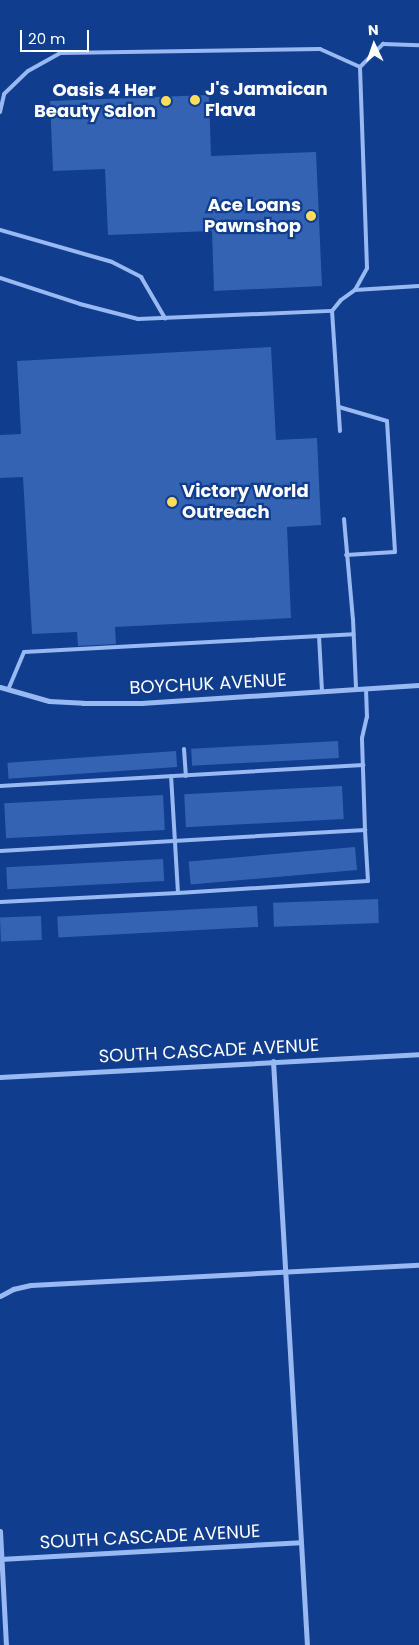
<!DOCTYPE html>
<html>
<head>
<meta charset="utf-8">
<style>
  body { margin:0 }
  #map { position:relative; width:419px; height:1645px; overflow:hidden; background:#103d8d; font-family:Poppins,sans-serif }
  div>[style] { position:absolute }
  .building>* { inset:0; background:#3463b4; transform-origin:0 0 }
  .service>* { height:4px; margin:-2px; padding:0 2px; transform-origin:2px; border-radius:2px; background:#98b9f2 }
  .minor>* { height:5px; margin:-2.5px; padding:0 2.5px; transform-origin:2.5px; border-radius:2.5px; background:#98b9f2 }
  .dots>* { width:14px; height:14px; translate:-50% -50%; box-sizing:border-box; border:2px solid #103d8d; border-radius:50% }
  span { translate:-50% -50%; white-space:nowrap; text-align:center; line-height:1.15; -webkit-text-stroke:4.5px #103d8d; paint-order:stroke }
  .poi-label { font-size:18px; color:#fff; font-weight:700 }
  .left { translate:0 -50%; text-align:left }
  .right { translate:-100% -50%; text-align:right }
  .street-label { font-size:18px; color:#fff }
  .north { position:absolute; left:349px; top:20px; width:50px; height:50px; -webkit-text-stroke:4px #103d8d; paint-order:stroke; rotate:357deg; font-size:14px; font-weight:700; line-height:20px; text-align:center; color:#fff }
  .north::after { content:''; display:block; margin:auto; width:18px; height:22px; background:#fff; clip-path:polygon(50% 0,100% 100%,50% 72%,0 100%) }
  .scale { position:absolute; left:20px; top:30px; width:69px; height:22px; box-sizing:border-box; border:2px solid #fff; border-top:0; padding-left:6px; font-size:15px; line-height:18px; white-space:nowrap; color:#fff; -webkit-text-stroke:4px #103d8d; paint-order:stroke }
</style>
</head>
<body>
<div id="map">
  <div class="building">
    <i style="clip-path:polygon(209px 95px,211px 156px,316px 152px,322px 286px,214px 291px,212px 231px,108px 235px,105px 169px,53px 171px,50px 101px)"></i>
    <i style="clip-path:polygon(271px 347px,276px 440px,317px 438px,321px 525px,287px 527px,291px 618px,115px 627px,116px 644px,78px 646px,77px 632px,32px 634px,23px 477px,0 478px,0 435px,21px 434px,17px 361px)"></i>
    <i style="left:338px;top:741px;width:17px;height:147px;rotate:87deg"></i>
    <i style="left:176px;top:751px;width:16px;height:169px;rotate:86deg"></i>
    <i style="left:342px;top:786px;width:33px;height:158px;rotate:87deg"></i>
    <i style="left:163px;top:795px;width:35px;height:159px;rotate:87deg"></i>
    <i style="left:355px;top:847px;width:23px;height:167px;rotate:85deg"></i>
    <i style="left:163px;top:859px;width:22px;height:157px;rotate:87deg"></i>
    <i style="left:378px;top:899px;width:24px;height:105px;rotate:88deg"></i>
    <i style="left:257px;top:906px;width:21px;height:200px;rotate:87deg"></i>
    <i style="left:41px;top:916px;width:24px;height:41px;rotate:88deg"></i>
  </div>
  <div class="service">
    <i style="left:0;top:112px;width:18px;rotate:-77deg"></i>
    <i style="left:4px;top:94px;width:33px;rotate:-44deg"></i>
    <i style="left:28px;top:71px;width:37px;rotate:-29deg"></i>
    <i style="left:60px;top:53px;width:260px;rotate:-0.9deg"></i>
    <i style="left:320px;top:49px;width:44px;rotate:24.2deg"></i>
    <i style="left:0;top:230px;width:116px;rotate:15.9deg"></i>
    <i style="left:112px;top:262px;width:33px;rotate:27deg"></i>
    <i style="left:141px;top:277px;width:48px;rotate:59.7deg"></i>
    <i style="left:0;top:278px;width:84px;rotate:18deg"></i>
    <i style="left:80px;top:304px;width:60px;rotate:14.5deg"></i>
    <i style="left:138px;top:319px;width:194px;rotate:-2.4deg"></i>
    <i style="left:355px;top:290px;width:64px;rotate:-3.6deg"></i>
    <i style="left:339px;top:407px;width:50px;rotate:16.3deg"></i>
    <i style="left:387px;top:421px;width:131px;rotate:86.5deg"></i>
    <i style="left:395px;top:552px;width:49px;rotate:176.5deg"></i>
    <i style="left:340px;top:431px;width:120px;rotate:-93.8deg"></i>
    <i style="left:332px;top:311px;width:14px;rotate:-51deg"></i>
    <i style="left:341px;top:300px;width:17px;rotate:-36deg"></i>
    <i style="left:355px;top:290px;width:25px;rotate:-61deg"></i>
    <i style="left:367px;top:268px;width:201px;rotate:-92deg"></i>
    <i style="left:360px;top:67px;width:33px;rotate:-45deg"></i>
    <i style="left:383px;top:44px;width:36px;rotate:2deg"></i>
    <i style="left:344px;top:519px;width:100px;rotate:84.9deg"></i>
    <i style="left:353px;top:619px;width:70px;rotate:87.5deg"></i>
    <i style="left:319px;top:636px;width:55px;rotate:86.9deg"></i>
    <i style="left:8px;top:690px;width:41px;rotate:-67.2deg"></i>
    <i style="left:24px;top:652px;width:330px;rotate:-3.1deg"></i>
    <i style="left:184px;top:749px;width:27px;rotate:86deg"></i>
    <i style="left:0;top:786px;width:364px;rotate:-3.3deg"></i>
    <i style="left:0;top:851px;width:366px;rotate:-3.3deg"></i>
    <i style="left:365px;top:830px;width:92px;rotate:-91.9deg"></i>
    <i style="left:362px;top:738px;width:22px;rotate:-77deg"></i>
    <i style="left:367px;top:717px;width:28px;rotate:-92deg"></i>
    <i style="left:178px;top:893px;width:190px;rotate:-3.6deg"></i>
    <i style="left:368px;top:881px;width:51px;rotate:-93.4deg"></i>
    <i style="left:0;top:902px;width:178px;rotate:-2.9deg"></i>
    <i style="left:178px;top:893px;width:117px;rotate:-93.4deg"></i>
  </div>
  <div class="minor">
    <i style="left:0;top:687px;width:51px;rotate:15.9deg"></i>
    <i style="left:49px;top:701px;width:34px;rotate:3deg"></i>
    <i style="left:83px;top:703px;width:58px"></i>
    <i style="left:141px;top:703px;width:279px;rotate:-3.7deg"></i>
    <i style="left:273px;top:1061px;width:585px;rotate:86.67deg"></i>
    <i style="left:0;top:1077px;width:420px;rotate:-3.1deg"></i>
    <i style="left:0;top:1296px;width:15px;rotate:-28deg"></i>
    <i style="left:13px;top:1289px;width:18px;rotate:-13deg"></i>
    <i style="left:31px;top:1285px;width:389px;rotate:-3deg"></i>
    <i style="left:0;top:1531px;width:114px;rotate:87deg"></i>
    <i style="left:0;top:1559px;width:301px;rotate:-3.2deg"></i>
  </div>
  <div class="dots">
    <i style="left:195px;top:100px;background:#ffdc59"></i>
    <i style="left:166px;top:101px;background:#ffdc59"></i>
    <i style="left:311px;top:216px;background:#ffdc59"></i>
    <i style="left:172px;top:502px;background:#ffdc59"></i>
  </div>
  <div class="poi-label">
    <span class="left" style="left:205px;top:100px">J's Jamaican<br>Flava</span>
    <span class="right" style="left:156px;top:101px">Oasis 4 Her<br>Beauty Salon</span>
    <span class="right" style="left:301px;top:216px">Ace Loans<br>Pawnshop</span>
    <span class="left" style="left:182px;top:502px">Victory World<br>Outreach</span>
  </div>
  <div class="street-label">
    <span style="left:208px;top:684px;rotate:-3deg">BOYCHUK AVENUE</span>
    <span style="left:209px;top:1051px;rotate:-3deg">SOUTH CASCADE AVENUE</span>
    <span style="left:150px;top:1537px;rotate:-3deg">SOUTH CASCADE AVENUE</span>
  </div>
  <div class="north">N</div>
  <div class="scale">20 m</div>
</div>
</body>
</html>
